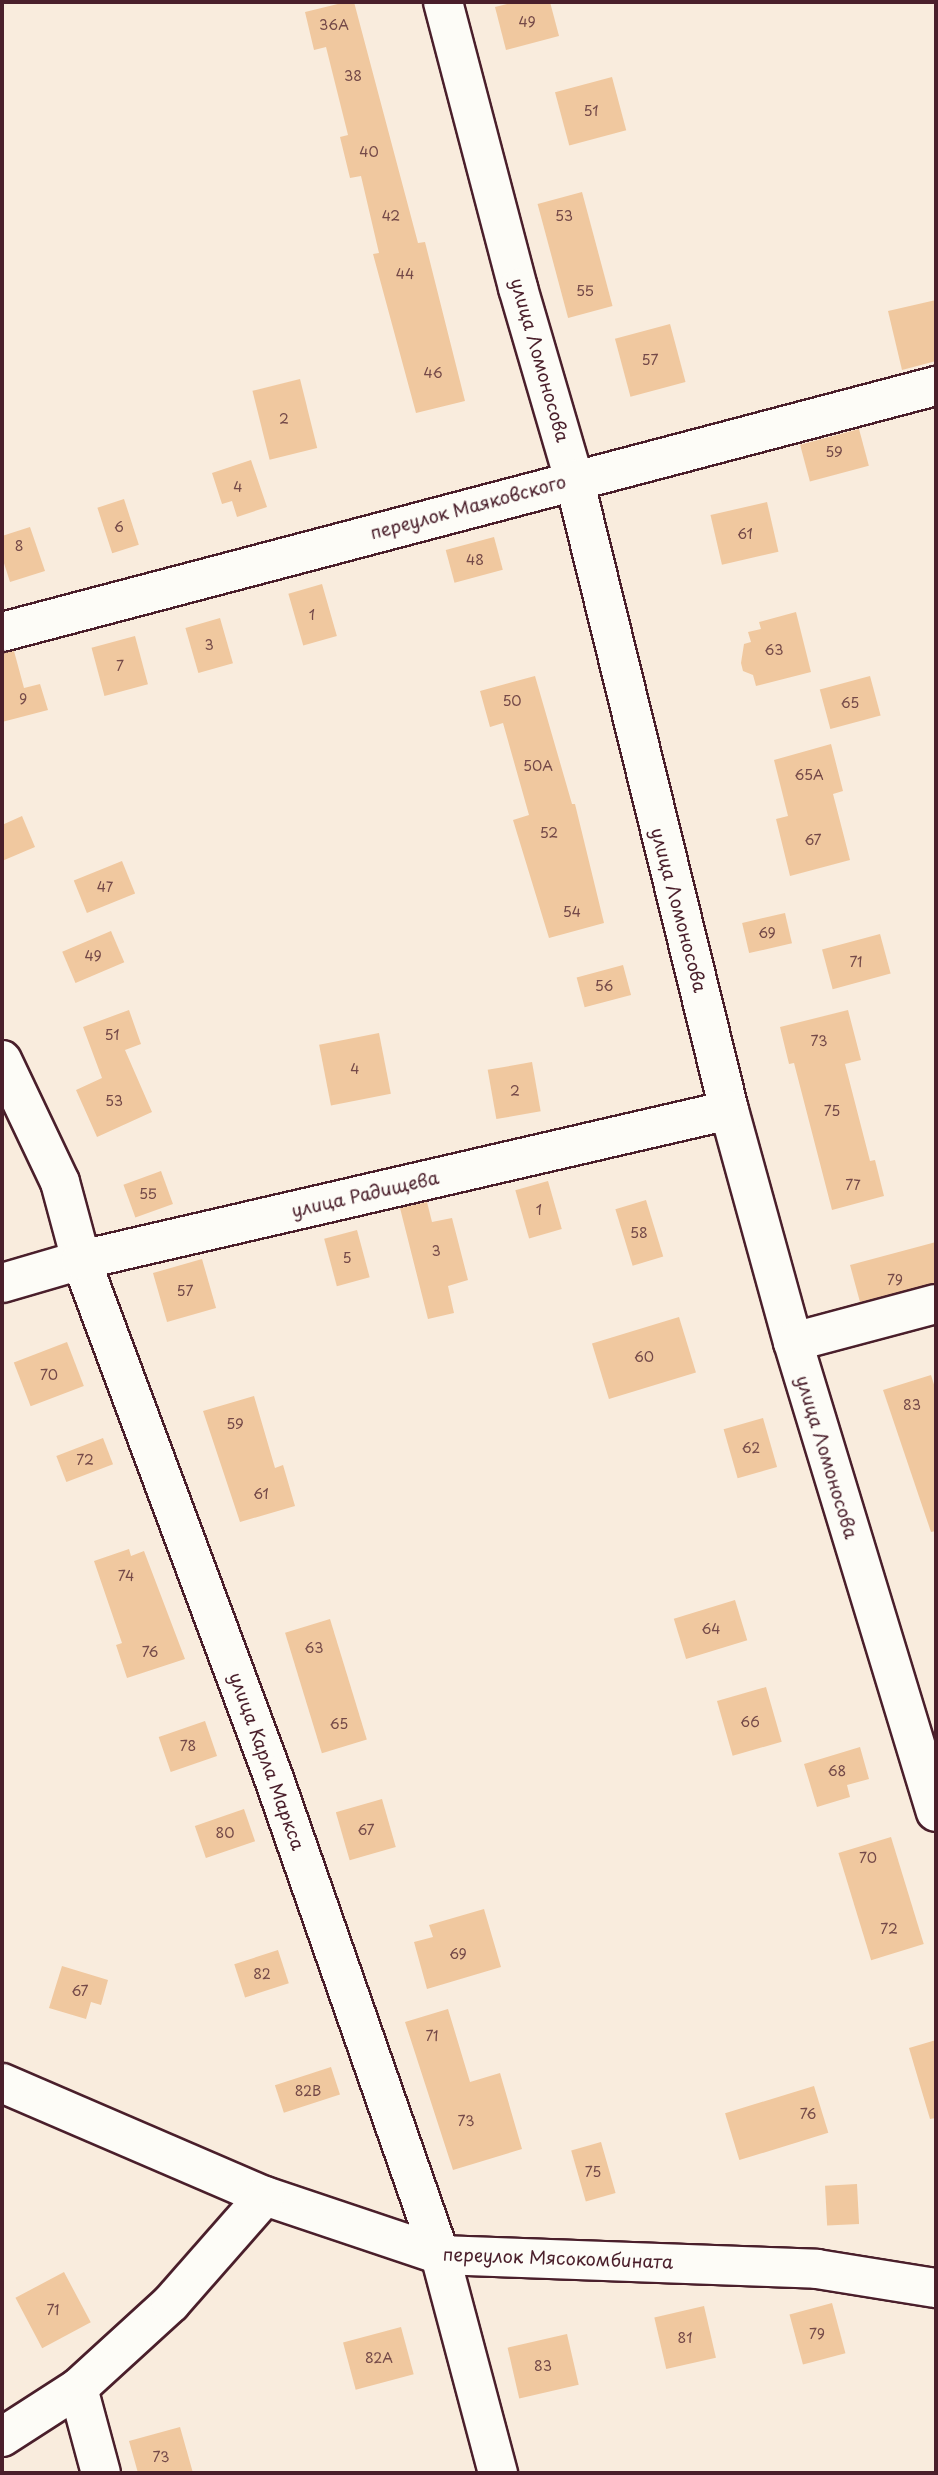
<!DOCTYPE html>
<html>
<head>
<meta charset="utf-8">
<style>
  body { margin:0 }
  #map { position:relative; width:938px; height:2475px; overflow:hidden; background:#f9ecdd; font-family:"Playpen Sans",sans-serif }
  div>[style] { position:absolute }
  .building>* { inset:0; background:#f0c89f; transform-origin:0 0 }
  .roads { filter:drop-shadow(2px 0 #4a1f2b) drop-shadow(-2px 0 #4a1f2b) drop-shadow(0 2px #4a1f2b) drop-shadow(0 -2px #4a1f2b) }
  .minor>* { height:38px; margin:-19px; padding:0 19px; transform-origin:19px; border-radius:19px; background:#fdfcf7 }
  span { translate:-50% -50%; white-space:nowrap; text-align:center; line-height:1.15; -webkit-text-stroke:5px #fdfcf7; paint-order:stroke }
  .number-label { font-size:14px; color:#744948 }
  .number-label span { -webkit-text-stroke-width:0 }
  .street-label { font-size:18px; color:#4a1f2b }
  .frame { position:absolute; inset:0; border:4px solid #4a1f2b; pointer-events:none }
</style>
</head>
<body>
<div id="map">
  <div class="building">
    <i style="clip-path:polygon(346px 2px,354px 2px,418px 243px,425px 242px,465px 401px,416px 413px,373px 254px,379px 253px,361px 176px,350px 178px,340px 137px,348px 135px,326px 47px,314px 50px,305px 12px)"></i>
    <i style="clip-path:polygon(515px 2px,550px 2px,559px 36px,506px 50px,495px 7px)"></i>
    <i style="left:612px;top:77px;width:55px;height:59px;rotate:75deg"></i>
    <i style="left:582px;top:192px;width:118px;height:46px;rotate:75deg"></i>
    <i style="clip-path:polygon(936px 300px,936px 361px,902px 370px,888px 311px)"></i>
    <i style="left:670px;top:324px;width:60px;height:57px;rotate:75deg"></i>
    <i style="left:300px;top:379px;width:71px;height:49px;rotate:76deg"></i>
    <i style="left:859px;top:429px;width:38px;height:61px;rotate:75deg"></i>
    <i style="clip-path:polygon(251px 460px,267px 507px,237px 517px,232px 501px,222px 504px,212px 473px)"></i>
    <i style="left:124px;top:499px;width:48px;height:28px;rotate:72deg"></i>
    <i style="left:767px;top:502px;width:51px;height:58px;rotate:77deg"></i>
    <i style="clip-path:polygon(30px 527px,45px 571px,10px 582px,2px 557px,2px 536px)"></i>
    <i style="left:494px;top:537px;width:34px;height:50px;rotate:75deg"></i>
    <i style="left:322px;top:584px;width:54px;height:35px;rotate:74deg"></i>
    <i style="clip-path:polygon(796px 612px,811px 672px,756px 686px,753px 675px,743px 671px,741px 663px,744px 644px,751px 642px,748px 632px,761px 629px,759px 622px)"></i>
    <i style="left:220px;top:618px;width:47px;height:36px;rotate:74deg"></i>
    <i style="left:135px;top:636px;width:50px;height:45px;rotate:75deg"></i>
    <i style="clip-path:polygon(14px 651px,24px 688px,40px 684px,48px 710px,2px 722px,2px 653px)"></i>
    <i style="clip-path:polygon(535px 676px,572px 804px,575px 804px,604px 923px,549px 938px,513px 820px,529px 815px,503px 723px,490px 727px,480px 691px)"></i>
    <i style="left:870px;top:676px;width:41px;height:52px;rotate:75deg"></i>
    <i style="clip-path:polygon(831px 744px,843px 791px,833px 794px,850px 860px,790px 876px,776px 819px,788px 816px,774px 760px)"></i>
    <i style="clip-path:polygon(22px 816px,35px 847px,2px 861px,2px 825px)"></i>
    <i style="left:122px;top:861px;width:35px;height:52px;rotate:68deg"></i>
    <i style="left:785px;top:913px;width:31px;height:44px;rotate:77deg"></i>
    <i style="left:111px;top:931px;width:34px;height:53px;rotate:67deg"></i>
    <i style="left:880px;top:934px;width:41px;height:60px;rotate:75deg"></i>
    <i style="left:623px;top:965px;width:31px;height:48px;rotate:75deg"></i>
    <i style="clip-path:polygon(129px 1010px,141px 1044px,125px 1050px,152px 1112px,97px 1137px,76px 1090px,102px 1078px,83px 1027px)"></i>
    <i style="clip-path:polygon(848px 1010px,861px 1060px,845px 1064px,870px 1161px,875px 1160px,884px 1196px,832px 1210px,794px 1063px,789px 1064px,780px 1027px)"></i>
    <i style="left:379px;top:1033px;width:62px;height:61px;rotate:79deg"></i>
    <i style="left:532px;top:1062px;width:50px;height:45px;rotate:80deg"></i>
    <i style="left:161px;top:1171px;width:35px;height:40px;rotate:70deg"></i>
    <i style="left:548px;top:1181px;width:50px;height:34px;rotate:74deg"></i>
    <i style="left:646px;top:1200px;width:59px;height:32px;rotate:73deg"></i>
    <i style="clip-path:polygon(427px 1202px,432px 1222px,452px 1218px,468px 1280px,448px 1286px,454px 1313px,428px 1319px,400px 1208px)"></i>
    <i style="left:357px;top:1230px;width:49px;height:34px;rotate:75deg"></i>
    <i style="clip-path:polygon(936px 1242px,936px 1283px,860px 1302px,850px 1265px)"></i>
    <i style="left:202px;top:1259px;width:51px;height:51px;rotate:74deg"></i>
    <i style="left:679px;top:1317px;width:58px;height:91px;rotate:73deg"></i>
    <i style="left:67px;top:1342px;width:47px;height:57px;rotate:69deg"></i>
    <i style="clip-path:polygon(931px 1375px,936px 1391px,936px 1531px,931px 1532px,883px 1390px)"></i>
    <i style="clip-path:polygon(254px 1396px,275px 1468px,283px 1465px,295px 1506px,240px 1522px,203px 1411px)"></i>
    <i style="left:763px;top:1418px;width:51px;height:41px;rotate:74deg"></i>
    <i style="left:103px;top:1438px;width:28px;height:50px;rotate:69deg"></i>
    <i style="clip-path:polygon(129px 1549px,131px 1556px,144px 1551px,185px 1659px,127px 1678px,116px 1645px,122px 1643px,94px 1561px)"></i>
    <i style="left:735px;top:1600px;width:42px;height:64px;rotate:73deg"></i>
    <i style="left:330px;top:1619px;width:126px;height:47px;rotate:73deg"></i>
    <i style="left:766px;top:1687px;width:57px;height:51px;rotate:74deg"></i>
    <i style="left:205px;top:1721px;width:37px;height:49px;rotate:71deg"></i>
    <i style="clip-path:polygon(860px 1747px,869px 1779px,847px 1785px,850px 1797px,817px 1807px,804px 1764px)"></i>
    <i style="left:382px;top:1799px;width:50px;height:48px;rotate:74deg"></i>
    <i style="left:244px;top:1809px;width:34px;height:52px;rotate:71deg"></i>
    <i style="left:891px;top:1837px;width:112px;height:55px;rotate:73deg"></i>
    <i style="clip-path:polygon(484px 1909px,501px 1967px,427px 1989px,414px 1942px,433px 1937px,429px 1925px)"></i>
    <i style="left:278px;top:1950px;width:35px;height:46px;rotate:72deg"></i>
    <i style="clip-path:polygon(62px 1966px,108px 1980px,101px 2005px,91px 2002px,86px 2019px,49px 2008px)"></i>
    <i style="clip-path:polygon(448px 2009px,470px 2082px,500px 2073px,522px 2149px,453px 2170px,405px 2022px)"></i>
    <i style="clip-path:polygon(936px 2040px,936px 2118px,930px 2119px,909px 2048px)"></i>
    <i style="left:331px;top:2067px;width:29px;height:59px;rotate:72deg"></i>
    <i style="left:814px;top:2086px;width:49px;height:93px;rotate:73deg"></i>
    <i style="left:601px;top:2142px;width:53px;height:31px;rotate:74deg"></i>
    <i style="left:857px;top:2184px;width:40px;height:32px;rotate:87deg"></i>
    <i style="left:64px;top:2272px;width:57px;height:55px;rotate:62deg"></i>
    <i style="left:832px;top:2303px;width:52px;height:44px;rotate:75deg"></i>
    <i style="left:704px;top:2306px;width:53px;height:51px;rotate:77deg"></i>
    <i style="left:401px;top:2327px;width:49px;height:60px;rotate:75deg"></i>
    <i style="left:567px;top:2334px;width:52px;height:61px;rotate:77deg"></i>
    <i style="clip-path:polygon(180px 2427px,193px 2473px,138px 2473px,129px 2441px)"></i>
  </div>
  <div class="roads">
    <div class="minor">
      <i style="left:443px;top:2px;width:296px;rotate:75.3deg"></i>
      <i style="left:518px;top:288px;width:199px;rotate:73.7deg"></i>
      <i style="left:574px;top:479px;width:650px;rotate:76.2deg"></i>
      <i style="left:729px;top:1110px;width:241px;rotate:74.6deg"></i>
      <i style="left:793px;top:1342px;width:491px;rotate:73.1deg"></i>
      <i style="left:2px;top:632px;width:966px;rotate:-14.76deg"></i>
      <i style="left:2px;top:1060px;width:135px;rotate:64.6deg"></i>
      <i style="left:60px;top:1182px;width:81px;rotate:74.9deg"></i>
      <i style="left:81px;top:1260px;width:551px;rotate:69.59deg"></i>
      <i style="left:273px;top:1776px;width:507px;rotate:70.78deg"></i>
      <i style="left:440px;top:2255px;width:226px;rotate:75.1deg"></i>
      <i style="left:2px;top:1283px;width:82px;rotate:-16.2deg"></i>
      <i style="left:81px;top:1260px;width:665px;rotate:-13.03deg"></i>
      <i style="left:793px;top:1342px;width:148px;rotate:-14.9deg"></i>
      <i style="left:2px;top:2083px;width:286px;rotate:23.3deg"></i>
      <i style="left:265px;top:2196px;width:185px;rotate:18.6deg"></i>
      <i style="left:440px;top:2255px;width:377px;rotate:2.1deg"></i>
      <i style="left:817px;top:2269px;width:121px;rotate:9.1deg"></i>
      <i style="left:78px;top:2388px;width:88px;rotate:74.9deg"></i>
      <i style="left:2px;top:2437px;width:90px;rotate:-32.8deg"></i>
      <i style="left:78px;top:2388px;width:126px;rotate:-42.4deg"></i>
      <i style="left:171px;top:2303px;width:142px;rotate:-48.7deg"></i>
    </div>
  </div>
  <div class="number-label">
    <span style="left:527px;top:22px">49</span>
    <span style="left:334px;top:25px">36А</span>
    <span style="left:353px;top:76px">38</span>
    <span style="left:591px;top:111px">51</span>
    <span style="left:369px;top:152px">40</span>
    <span style="left:391px;top:216px">42</span>
    <span style="left:564px;top:216px">53</span>
    <span style="left:405px;top:274px">44</span>
    <span style="left:585px;top:291px">55</span>
    <span style="left:650px;top:360px">57</span>
    <span style="left:433px;top:373px">46</span>
    <span style="left:284px;top:419px">2</span>
    <span style="left:834px;top:452px">59</span>
    <span style="left:238px;top:487px">4</span>
    <span style="left:119px;top:527px">6</span>
    <span style="left:745px;top:534px">61</span>
    <span style="left:19px;top:546px">8</span>
    <span style="left:475px;top:560px">48</span>
    <span style="left:312px;top:615px">1</span>
    <span style="left:209px;top:645px">3</span>
    <span style="left:774px;top:650px">63</span>
    <span style="left:120px;top:666px">7</span>
    <span style="left:23px;top:699px">9</span>
    <span style="left:512px;top:701px">50</span>
    <span style="left:850px;top:703px">65</span>
    <span style="left:538px;top:766px">50А</span>
    <span style="left:809px;top:775px">65А</span>
    <span style="left:549px;top:833px">52</span>
    <span style="left:813px;top:840px">67</span>
    <span style="left:105px;top:887px">47</span>
    <span style="left:572px;top:912px">54</span>
    <span style="left:767px;top:933px">69</span>
    <span style="left:93px;top:956px">49</span>
    <span style="left:856px;top:962px">71</span>
    <span style="left:604px;top:986px">56</span>
    <span style="left:112px;top:1035px">51</span>
    <span style="left:819px;top:1041px">73</span>
    <span style="left:355px;top:1069px">4</span>
    <span style="left:515px;top:1091px">2</span>
    <span style="left:114px;top:1101px">53</span>
    <span style="left:832px;top:1111px">75</span>
    <span style="left:853px;top:1185px">77</span>
    <span style="left:148px;top:1194px">55</span>
    <span style="left:539px;top:1210px">1</span>
    <span style="left:639px;top:1233px">58</span>
    <span style="left:436px;top:1251px">3</span>
    <span style="left:347px;top:1258px">5</span>
    <span style="left:895px;top:1280px">79</span>
    <span style="left:185px;top:1291px">57</span>
    <span style="left:644px;top:1357px">60</span>
    <span style="left:49px;top:1375px">70</span>
    <span style="left:912px;top:1405px">83</span>
    <span style="left:235px;top:1424px">59</span>
    <span style="left:751px;top:1448px">62</span>
    <span style="left:85px;top:1460px">72</span>
    <span style="left:261px;top:1494px">61</span>
    <span style="left:126px;top:1576px">74</span>
    <span style="left:711px;top:1629px">64</span>
    <span style="left:314px;top:1648px">63</span>
    <span style="left:150px;top:1652px">76</span>
    <span style="left:750px;top:1722px">66</span>
    <span style="left:339px;top:1724px">65</span>
    <span style="left:188px;top:1746px">78</span>
    <span style="left:837px;top:1771px">68</span>
    <span style="left:366px;top:1830px">67</span>
    <span style="left:225px;top:1833px">80</span>
    <span style="left:868px;top:1858px">70</span>
    <span style="left:889px;top:1929px">72</span>
    <span style="left:458px;top:1954px">69</span>
    <span style="left:262px;top:1974px">82</span>
    <span style="left:80px;top:1991px">67</span>
    <span style="left:432px;top:2036px">71</span>
    <span style="left:308px;top:2091px">82В</span>
    <span style="left:808px;top:2114px">76</span>
    <span style="left:466px;top:2121px">73</span>
    <span style="left:593px;top:2172px">75</span>
    <span style="left:53px;top:2310px">71</span>
    <span style="left:817px;top:2334px">79</span>
    <span style="left:685px;top:2338px">81</span>
    <span style="left:379px;top:2358px">82А</span>
    <span style="left:543px;top:2366px">83</span>
    <span style="left:161px;top:2457px">73</span>
  </div>
  <div class="street-label">
    <span style="left:540px;top:360px;rotate:74deg">улица Ломоносова</span>
    <span style="left:468px;top:507px;rotate:-15deg">переулок Маяковского</span>
    <span style="left:679px;top:910px;rotate:75deg">улица Ломоносова</span>
    <span style="left:365px;top:1194px;rotate:-13deg">улица Радищева</span>
    <span style="left:827px;top:1457px;rotate:73deg">улица Ломоносова</span>
    <span style="left:267px;top:1761px;rotate:70deg">улица Карла Маркса</span>
    <span style="left:558px;top:2258px;rotate:2deg">переулок Мясокомбината</span>
  </div>
  <div class="frame"></div>
</div>
</body>
</html>
